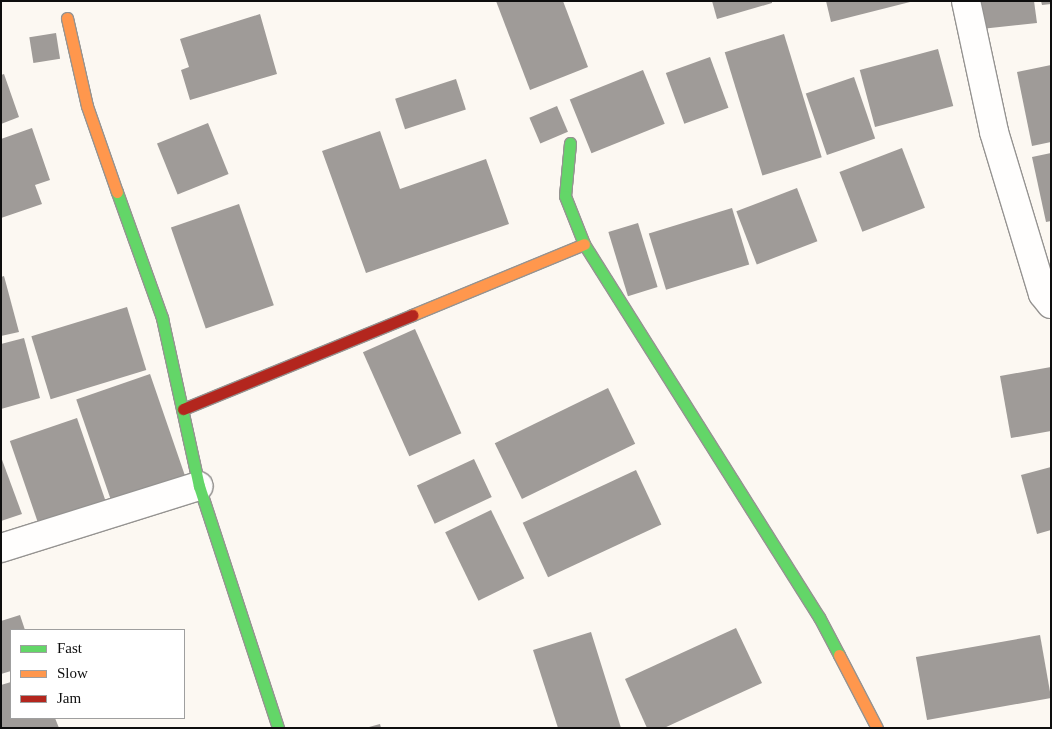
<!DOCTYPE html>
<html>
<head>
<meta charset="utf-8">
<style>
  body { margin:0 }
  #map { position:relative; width:1052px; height:729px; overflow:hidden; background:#fcf8f2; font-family:Georgia,serif }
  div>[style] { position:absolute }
  .building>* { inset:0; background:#9f9b98; transform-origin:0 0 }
  .roads { filter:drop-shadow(1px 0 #959391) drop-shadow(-1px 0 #959391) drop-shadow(0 1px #959391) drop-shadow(0 -1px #959391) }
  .street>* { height:28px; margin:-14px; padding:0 14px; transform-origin:14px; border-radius:14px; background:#fffefd }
  .fast>* { height:11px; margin:-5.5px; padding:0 5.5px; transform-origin:5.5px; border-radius:5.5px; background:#63d668 }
  .slow>* { height:11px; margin:-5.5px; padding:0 5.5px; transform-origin:5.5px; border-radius:5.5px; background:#ff974d }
  .jam>* { height:11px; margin:-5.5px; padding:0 5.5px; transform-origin:5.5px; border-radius:5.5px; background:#b3261e }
  span { translate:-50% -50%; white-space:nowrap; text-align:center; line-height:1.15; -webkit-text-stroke:5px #fff; paint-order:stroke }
  .frame { position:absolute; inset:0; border:2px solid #0e0e0e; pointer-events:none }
  .legend { position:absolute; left:10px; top:629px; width:175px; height:90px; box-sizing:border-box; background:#fff; border:1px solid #9f9f9f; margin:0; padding:6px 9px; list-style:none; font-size:15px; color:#0e0e0e }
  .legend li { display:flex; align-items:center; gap:10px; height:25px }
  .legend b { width:25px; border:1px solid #9f9f9f }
</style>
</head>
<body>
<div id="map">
  <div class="building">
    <i style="clip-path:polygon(496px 1px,563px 1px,588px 67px,530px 90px)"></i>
    <i style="clip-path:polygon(712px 1px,772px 1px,772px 3px,717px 19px)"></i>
    <i style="clip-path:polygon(826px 1px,910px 1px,910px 2px,831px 22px)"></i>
    <i style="clip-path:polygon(978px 1px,1034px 1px,1037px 23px,981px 29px)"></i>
    <i style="clip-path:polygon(1041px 1px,1051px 1px,1051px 4px,1042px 5px)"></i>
    <i style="clip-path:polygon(260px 14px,277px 74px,190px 100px,181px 70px,189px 67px,180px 39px)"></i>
    <i style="left:56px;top:33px;width:26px;height:27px;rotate:81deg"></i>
    <i style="left:784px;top:34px;width:129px;height:62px;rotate:73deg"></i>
    <i style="left:938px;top:49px;width:59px;height:81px;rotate:75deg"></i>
    <i style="left:710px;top:57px;width:54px;height:47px;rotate:70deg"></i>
    <i style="clip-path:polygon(1051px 65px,1051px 142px,1032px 146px,1017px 72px)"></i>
    <i style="left:643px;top:70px;width:58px;height:79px;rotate:68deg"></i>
    <i style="clip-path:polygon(4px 74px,19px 117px,1px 124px,1px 75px)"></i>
    <i style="left:854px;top:77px;width:65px;height:51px;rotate:71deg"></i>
    <i style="left:456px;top:79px;width:32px;height:64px;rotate:72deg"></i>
    <i style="left:557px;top:106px;width:28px;height:30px;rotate:67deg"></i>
    <i style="left:208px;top:123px;width:55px;height:55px;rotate:68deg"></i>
    <i style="clip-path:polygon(32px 128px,50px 180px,35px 185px,42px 204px,1px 218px,1px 139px)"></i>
    <i style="clip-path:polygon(380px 131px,400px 189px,486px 159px,509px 224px,366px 273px,322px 151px)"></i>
    <i style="left:902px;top:148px;width:64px;height:67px;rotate:69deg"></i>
    <i style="clip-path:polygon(1051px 153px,1051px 221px,1046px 222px,1032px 157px)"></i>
    <i style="left:797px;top:188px;width:57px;height:65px;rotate:69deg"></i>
    <i style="left:239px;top:204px;width:107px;height:72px;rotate:71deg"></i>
    <i style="left:732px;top:208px;width:59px;height:87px;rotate:73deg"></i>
    <i style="left:638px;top:223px;width:67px;height:31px;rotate:73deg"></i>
    <i style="clip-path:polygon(4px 276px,19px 332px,1px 336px,1px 277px)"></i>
    <i style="left:127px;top:307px;width:66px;height:100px;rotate:73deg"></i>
    <i style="left:415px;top:329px;width:114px;height:57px;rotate:66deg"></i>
    <i style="clip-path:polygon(24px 338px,40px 398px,1px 409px,1px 344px)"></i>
    <i style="clip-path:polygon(1051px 367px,1051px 431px,1011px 438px,1000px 376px)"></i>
    <i style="left:150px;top:374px;width:107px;height:78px;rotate:71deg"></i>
    <i style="left:608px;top:388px;width:62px;height:126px;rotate:64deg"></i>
    <i style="left:77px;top:418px;width:87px;height:71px;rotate:71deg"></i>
    <i style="clip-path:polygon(1px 457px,22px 514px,1px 521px)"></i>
    <i style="left:474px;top:459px;width:42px;height:63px;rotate:65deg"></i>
    <i style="clip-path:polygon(1051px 467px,1051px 530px,1037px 534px,1021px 475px)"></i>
    <i style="left:636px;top:470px;width:60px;height:125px;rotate:65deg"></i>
    <i style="left:491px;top:510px;width:76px;height:51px;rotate:64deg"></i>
    <i style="clip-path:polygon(20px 615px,25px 630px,11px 630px,11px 671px,1px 674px,1px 621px)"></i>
    <i style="clip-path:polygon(736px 628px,762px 683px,664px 728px,647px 728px,625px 679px)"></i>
    <i style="clip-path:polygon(591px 632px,621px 728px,558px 728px,533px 650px)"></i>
    <i style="left:1040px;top:635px;width:64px;height:126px;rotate:80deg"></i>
    <i style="clip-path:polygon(11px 682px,11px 718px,55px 718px,59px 728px,1px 728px,1px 685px)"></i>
    <i style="clip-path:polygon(380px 724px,381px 728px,369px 728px,369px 727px)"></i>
  </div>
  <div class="roads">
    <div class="street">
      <i style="left:966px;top:1px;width:134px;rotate:77.9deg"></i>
      <i style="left:994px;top:132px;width:169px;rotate:73.2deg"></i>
      <i style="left:1043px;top:294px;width:13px;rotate:51deg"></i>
      <i style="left:1px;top:548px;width:207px;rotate:-17.4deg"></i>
    </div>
    <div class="fast">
      <i style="left:570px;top:143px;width:53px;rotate:95.4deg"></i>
      <i style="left:565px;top:196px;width:52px;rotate:68.4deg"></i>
      <i style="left:584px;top:244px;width:441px;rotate:57.8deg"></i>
      <i style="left:819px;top:617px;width:43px;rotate:62.2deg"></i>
      <i style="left:117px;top:192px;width:134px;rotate:70.3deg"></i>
      <i style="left:162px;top:318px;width:172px;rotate:77.6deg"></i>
      <i style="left:199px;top:486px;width:255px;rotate:71.9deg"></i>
    </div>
    <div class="slow">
      <i style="left:67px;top:18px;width:90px;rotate:77.2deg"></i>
      <i style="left:87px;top:106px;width:91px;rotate:70.8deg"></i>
      <i style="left:412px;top:315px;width:186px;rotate:-22.4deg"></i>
      <i style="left:839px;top:655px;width:82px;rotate:62.5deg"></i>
    </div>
    <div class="jam">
      <i style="left:183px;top:409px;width:248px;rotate:-22.3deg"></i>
    </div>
  </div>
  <div class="frame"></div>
  <ul class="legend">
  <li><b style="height:6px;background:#63d668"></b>Fast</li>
  <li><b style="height:6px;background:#ff974d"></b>Slow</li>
  <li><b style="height:6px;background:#b3261e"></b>Jam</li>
  </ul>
</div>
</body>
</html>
